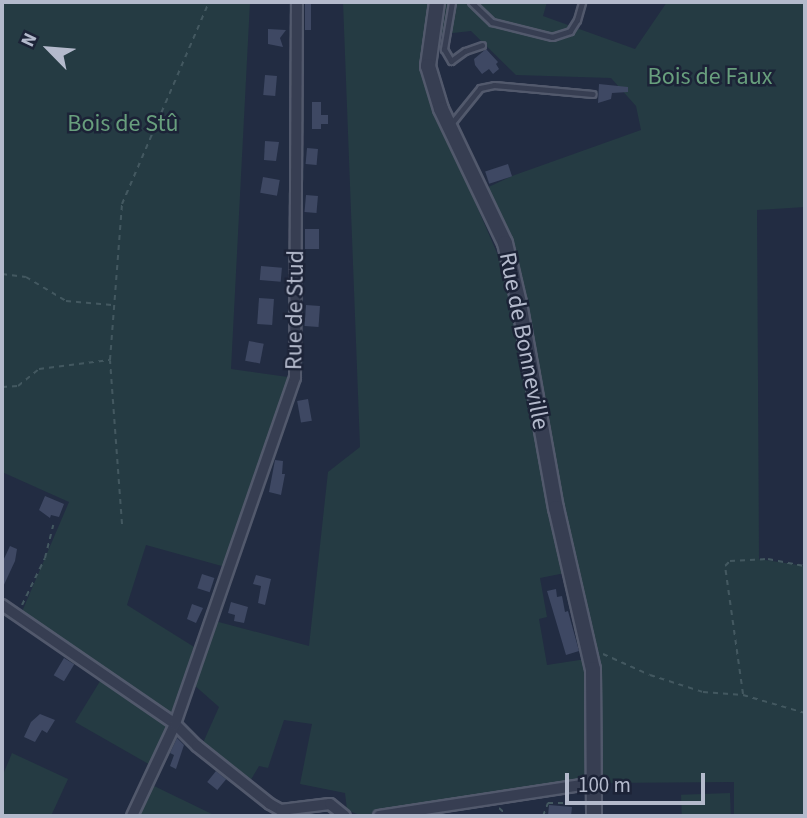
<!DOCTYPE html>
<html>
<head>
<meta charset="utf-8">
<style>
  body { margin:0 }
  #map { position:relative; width:807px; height:818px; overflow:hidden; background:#222c42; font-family:"Source Sans 3",sans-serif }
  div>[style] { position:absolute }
  .green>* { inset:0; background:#253b43; transform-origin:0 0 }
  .building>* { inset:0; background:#3e4863; transform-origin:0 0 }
  .path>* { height:2px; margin-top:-1px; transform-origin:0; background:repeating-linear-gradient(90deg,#435860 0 5px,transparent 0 10px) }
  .roads { filter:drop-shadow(2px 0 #52596c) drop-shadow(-2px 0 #52596c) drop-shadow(0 2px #52596c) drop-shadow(0 -2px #52596c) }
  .service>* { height:5px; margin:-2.5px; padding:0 2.5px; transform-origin:2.5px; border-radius:2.5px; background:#373e52 }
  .minor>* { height:10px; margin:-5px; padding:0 5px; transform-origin:5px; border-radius:5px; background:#373e52 }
  .tertiary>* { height:14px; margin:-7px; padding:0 7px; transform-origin:7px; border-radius:7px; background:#373e52 }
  span { translate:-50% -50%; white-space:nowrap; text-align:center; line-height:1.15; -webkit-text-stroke:5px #1c2337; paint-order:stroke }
  .park-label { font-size:24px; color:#689f7d }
  .street-label { font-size:24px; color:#b4bacc }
  .frame { position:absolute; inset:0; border:4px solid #b4bacc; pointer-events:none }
  .north { position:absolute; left:14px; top:14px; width:70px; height:70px; -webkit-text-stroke:5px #1c2337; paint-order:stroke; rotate:295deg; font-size:19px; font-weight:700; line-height:28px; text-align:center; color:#b4bacc }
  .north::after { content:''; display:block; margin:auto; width:24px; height:32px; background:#b4bacc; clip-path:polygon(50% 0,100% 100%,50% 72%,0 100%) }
  .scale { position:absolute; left:565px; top:773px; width:140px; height:32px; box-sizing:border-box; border:4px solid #b4bacc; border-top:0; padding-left:9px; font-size:21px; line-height:24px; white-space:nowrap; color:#b4bacc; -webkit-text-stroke:5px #1c2337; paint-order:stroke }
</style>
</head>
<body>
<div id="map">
  <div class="green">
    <i style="clip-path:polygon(2px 2px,250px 2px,231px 369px,295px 378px,229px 568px,146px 545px,127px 605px,199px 650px,179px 702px,170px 713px,161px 713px,21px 614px,69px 502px,2px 472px)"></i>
    <i style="clip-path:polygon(343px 2px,432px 2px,430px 97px,503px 267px,565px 573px,540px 578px,547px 617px,539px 619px,547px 665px,586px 659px,589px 767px,584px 778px,362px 816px,347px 810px,345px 793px,300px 784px,312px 724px,284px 720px,268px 768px,259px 766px,249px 783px,202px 745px,219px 707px,193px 684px,215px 621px,309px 646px,328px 472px,360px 447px)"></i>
    <i style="clip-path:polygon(439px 2px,547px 2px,543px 16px,635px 49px,667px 2px,805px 2px,805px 207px,757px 210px,759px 559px,805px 566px,805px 816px,734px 816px,734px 782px,600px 783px,587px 627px,519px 303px,480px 191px,512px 176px,641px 130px,636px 106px,611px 78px,516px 75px,471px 31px,435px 35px)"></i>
    <i style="clip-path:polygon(102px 678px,169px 724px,152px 766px,75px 722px)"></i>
    <i style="clip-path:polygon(12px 753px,68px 779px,51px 816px,2px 816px,2px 777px)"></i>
    <i style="clip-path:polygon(152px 785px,216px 816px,139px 816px)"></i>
    <i style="left:730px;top:793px;width:23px;height:49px;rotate:88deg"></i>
  </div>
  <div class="building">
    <i style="left:305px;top:2px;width:6px;height:28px"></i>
    <i style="clip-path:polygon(268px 29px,286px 30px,280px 38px,283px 47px,268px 44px)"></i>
    <i style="clip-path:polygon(486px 49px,498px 62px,496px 64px,499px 69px,493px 74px,489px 69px,482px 74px,475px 65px,474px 59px)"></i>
    <i style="left:265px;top:75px;width:12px;height:20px;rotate:5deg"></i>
    <i style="clip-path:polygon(599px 84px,628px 87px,628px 92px,612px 93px,611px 99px,598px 103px)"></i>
    <i style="clip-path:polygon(312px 102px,321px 102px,321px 115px,328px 115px,328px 124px,321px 124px,321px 129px,312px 129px)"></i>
    <i style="clip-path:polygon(265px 141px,279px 142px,276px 161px,264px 160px)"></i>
    <i style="left:307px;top:148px;width:11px;height:16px;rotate:5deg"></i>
    <i style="left:508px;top:164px;width:13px;height:24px;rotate:72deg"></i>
    <i style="left:263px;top:177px;width:17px;height:16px;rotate:10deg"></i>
    <i style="left:306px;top:195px;width:12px;height:17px;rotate:5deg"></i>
    <i style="left:305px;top:229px;width:14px;height:20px"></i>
    <i style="left:261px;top:266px;width:21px;height:14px;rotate:5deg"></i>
    <i style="left:259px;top:298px;width:15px;height:26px;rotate:4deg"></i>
    <i style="left:306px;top:305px;width:14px;height:21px;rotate:4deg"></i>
    <i style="left:249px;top:341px;width:15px;height:20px;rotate:11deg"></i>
    <i style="left:308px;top:399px;width:22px;height:11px;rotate:80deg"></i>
    <i style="clip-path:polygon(275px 460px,283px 461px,282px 474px,285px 474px,281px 495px,269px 492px)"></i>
    <i style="clip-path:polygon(45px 496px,64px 504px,59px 517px,51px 515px,50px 518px,39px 510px)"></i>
    <i style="clip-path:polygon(10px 546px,17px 549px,15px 561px,2px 589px,2px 563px)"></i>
    <i style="left:202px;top:574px;width:13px;height:15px;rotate:18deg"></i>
    <i style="clip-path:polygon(256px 575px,271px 579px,265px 605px,258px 603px,261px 586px,253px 584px)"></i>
    <i style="clip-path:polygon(556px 589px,557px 597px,562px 596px,565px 612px,568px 611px,579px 651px,566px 655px,547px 591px)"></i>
    <i style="clip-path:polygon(231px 602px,248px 607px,244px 623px,234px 621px,235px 615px,228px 613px)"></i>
    <i style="clip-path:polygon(192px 604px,203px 608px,196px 623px,187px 619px)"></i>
    <i style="left:64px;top:658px;width:12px;height:20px;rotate:31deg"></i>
    <i style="clip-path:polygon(40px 714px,55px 720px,47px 733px,42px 730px,35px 742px,24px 737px,31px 722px)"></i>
    <i style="clip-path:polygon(177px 738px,184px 745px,176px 769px,170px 766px,174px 755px,170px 753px)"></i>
    <i style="left:216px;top:771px;width:13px;height:14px;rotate:39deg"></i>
    <i style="clip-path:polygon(549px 805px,572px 807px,571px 816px,548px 816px)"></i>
  </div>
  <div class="path">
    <i style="left:2px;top:274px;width:24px;rotate:7deg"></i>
    <i style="left:26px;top:277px;width:47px;rotate:31deg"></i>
    <i style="left:66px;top:301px;width:46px;rotate:5deg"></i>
    <i style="left:2px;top:387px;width:16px;rotate:-4deg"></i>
    <i style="left:18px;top:386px;width:27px;rotate:-39deg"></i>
    <i style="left:39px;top:369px;width:71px;rotate:-7.3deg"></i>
    <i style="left:122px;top:524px;width:164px;rotate:-94.2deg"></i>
    <i style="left:110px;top:360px;width:156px;rotate:-85.6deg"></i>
    <i style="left:122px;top:204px;width:220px;rotate:-66.7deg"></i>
    <i style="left:22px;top:605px;width:52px;rotate:-63.9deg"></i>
    <i style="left:45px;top:558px;width:34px;rotate:-76deg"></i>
    <i style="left:603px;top:654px;width:51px;rotate:24.1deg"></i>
    <i style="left:650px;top:675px;width:56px;rotate:17.8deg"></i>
    <i style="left:703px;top:692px;width:40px;rotate:4.3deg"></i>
    <i style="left:743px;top:695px;width:65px;rotate:16.2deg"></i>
    <i style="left:743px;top:694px;width:129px;rotate:-98deg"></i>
    <i style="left:725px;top:566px;width:7px;rotate:-45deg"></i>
    <i style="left:730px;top:561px;width:38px;rotate:-3deg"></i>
    <i style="left:768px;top:559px;width:38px;rotate:11deg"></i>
    <i style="left:499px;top:808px;width:12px;rotate:42deg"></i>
    <i style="left:543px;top:816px;width:14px;rotate:-69deg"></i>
    <i style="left:548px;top:803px;width:34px"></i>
  </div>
  <div class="roads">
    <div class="service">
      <i style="left:452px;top:2px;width:48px;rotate:99.7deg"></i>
      <i style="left:444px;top:49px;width:14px;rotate:60deg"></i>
      <i style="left:451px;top:61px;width:17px;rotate:-36deg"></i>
      <i style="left:465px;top:51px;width:18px;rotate:-19deg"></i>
      <i style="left:471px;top:2px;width:29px;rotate:44deg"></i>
      <i style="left:492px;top:22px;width:62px;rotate:14deg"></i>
      <i style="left:552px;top:37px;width:19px;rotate:-18deg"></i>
      <i style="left:570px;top:31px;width:13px;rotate:-58deg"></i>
      <i style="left:577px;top:20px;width:19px;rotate:-74deg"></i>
      <i style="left:451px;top:124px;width:46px;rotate:-51.1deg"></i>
      <i style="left:480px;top:88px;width:14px;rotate:-12deg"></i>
      <i style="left:494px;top:85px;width:99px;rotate:5.2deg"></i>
    </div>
    <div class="minor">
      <i style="left:2px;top:605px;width:210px;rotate:34.5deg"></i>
      <i style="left:175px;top:724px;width:31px;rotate:45deg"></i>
      <i style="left:197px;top:746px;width:93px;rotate:38.5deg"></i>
      <i style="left:270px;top:804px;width:13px;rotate:29deg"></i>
      <i style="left:281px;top:810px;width:49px;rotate:-7deg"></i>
      <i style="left:330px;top:804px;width:19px;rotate:39deg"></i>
      <i style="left:132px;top:816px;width:102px;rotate:-64.9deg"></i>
      <i style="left:175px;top:724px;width:366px;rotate:-70.9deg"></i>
      <i style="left:295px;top:378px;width:376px;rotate:-89.7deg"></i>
      <i style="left:379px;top:816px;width:218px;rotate:-8.7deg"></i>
    </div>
    <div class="tertiary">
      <i style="left:437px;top:2px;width:65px;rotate:98deg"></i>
      <i style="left:428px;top:66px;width:45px;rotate:73.2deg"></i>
      <i style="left:441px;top:109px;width:148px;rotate:64.5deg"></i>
      <i style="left:505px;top:243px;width:62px;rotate:76.9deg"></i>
      <i style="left:519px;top:303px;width:208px;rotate:79.8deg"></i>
      <i style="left:556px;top:508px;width:165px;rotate:77.1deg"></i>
      <i style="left:593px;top:669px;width:147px;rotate:89.6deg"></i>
    </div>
  </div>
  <div class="park-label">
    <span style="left:710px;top:77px">Bois de Faux</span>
    <span style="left:123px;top:124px">Bois de Stû</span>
  </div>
  <div class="street-label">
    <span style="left:295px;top:310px;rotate:-89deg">Rue de Stud</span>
    <span style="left:524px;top:341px;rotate:79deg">Rue de Bonneville</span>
  </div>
  <div class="frame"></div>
  <div class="north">N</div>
  <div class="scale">100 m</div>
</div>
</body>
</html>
